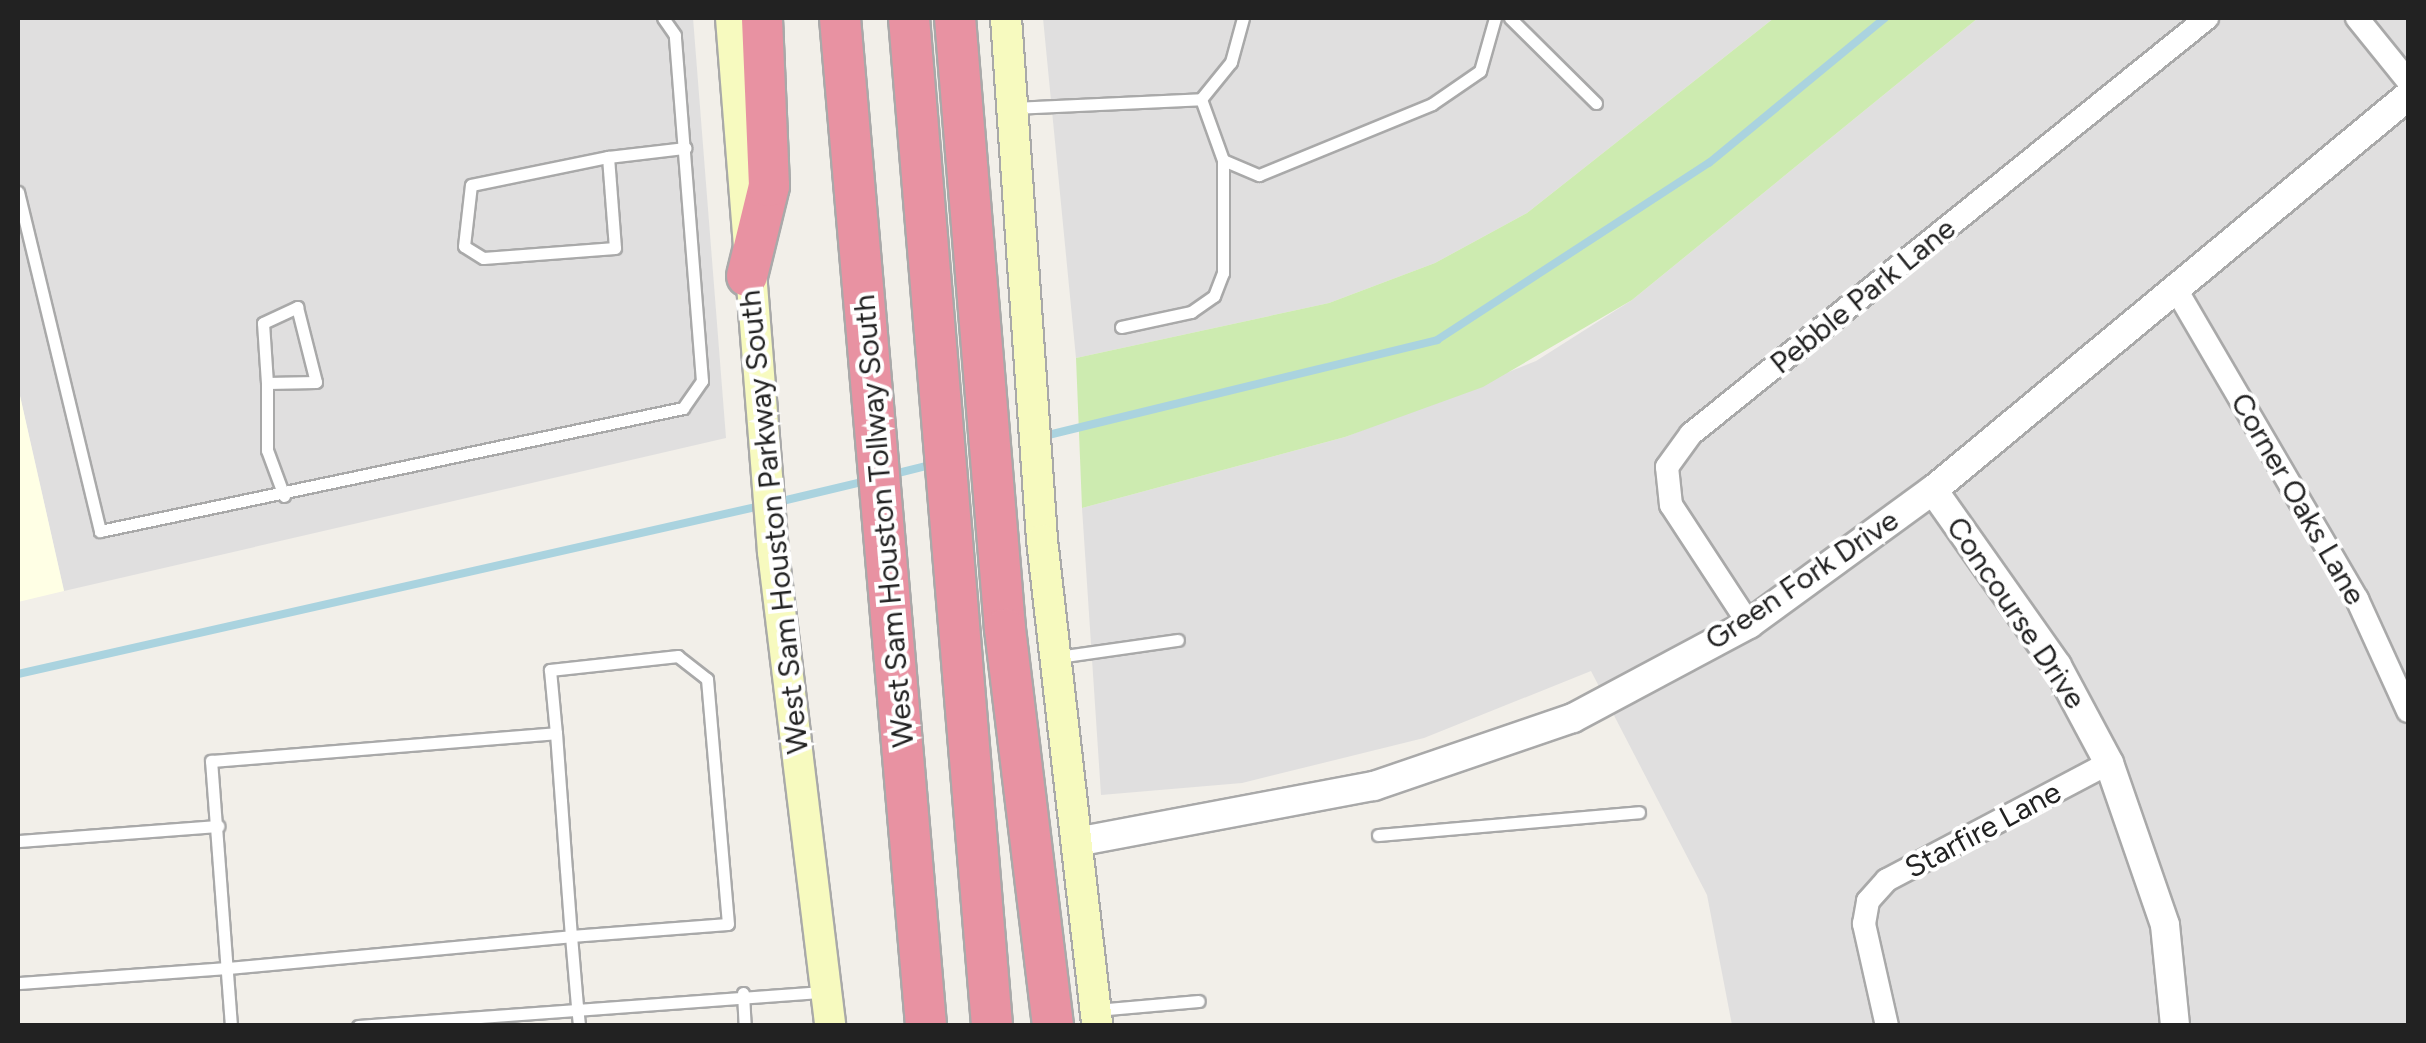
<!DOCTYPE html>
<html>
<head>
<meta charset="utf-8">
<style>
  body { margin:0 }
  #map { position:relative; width:2426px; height:1043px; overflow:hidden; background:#f2efe9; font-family:Figtree,sans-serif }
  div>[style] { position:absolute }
  .residential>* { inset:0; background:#e0dfdf }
  .education>* { inset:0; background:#ffffe5 }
  .grass>* { inset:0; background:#cdebb0 }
  .stream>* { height:8px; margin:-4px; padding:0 4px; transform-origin:4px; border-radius:4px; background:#aad3df }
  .roads { filter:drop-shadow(2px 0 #a9a9a9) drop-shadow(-2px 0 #a9a9a9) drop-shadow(0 2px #a9a9a9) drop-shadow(0 -2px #a9a9a9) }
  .service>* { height:11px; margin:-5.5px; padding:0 5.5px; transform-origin:5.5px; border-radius:5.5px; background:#fff }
  .minor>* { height:22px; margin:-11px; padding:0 11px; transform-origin:11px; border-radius:11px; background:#fff }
  .tertiary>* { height:28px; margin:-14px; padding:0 14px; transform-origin:14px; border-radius:14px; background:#fff }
  .secondary>* { height:30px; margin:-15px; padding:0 15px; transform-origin:15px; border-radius:15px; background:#f7fabf }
  .motorway>* { height:40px; margin:-20px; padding:0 20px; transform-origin:20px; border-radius:20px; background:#e892a2 }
  span { translate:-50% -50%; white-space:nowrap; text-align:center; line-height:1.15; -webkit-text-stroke:8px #fff; paint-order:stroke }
  .street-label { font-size:30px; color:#222 }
  .frame { position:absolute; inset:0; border:20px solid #222; pointer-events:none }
</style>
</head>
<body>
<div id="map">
  <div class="residential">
    <i style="clip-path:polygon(18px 18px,693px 18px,726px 438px,64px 591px,18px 387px)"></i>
    <i style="clip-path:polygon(1043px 18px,1774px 18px,1527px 213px,1435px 263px,1329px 303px,1076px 358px)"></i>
    <i style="clip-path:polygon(1978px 18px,2408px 18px,2408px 1025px,1732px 1025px,1707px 895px,1591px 671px,1424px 738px,1242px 783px,1101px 795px,1082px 508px,1345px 437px,1536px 361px,1632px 300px)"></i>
  </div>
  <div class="education">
    <i style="clip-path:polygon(18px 387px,64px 591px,18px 602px)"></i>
  </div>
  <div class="grass">
    <i style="clip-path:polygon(1774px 18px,1978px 18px,1632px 300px,1483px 387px,1345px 437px,1082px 508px,1076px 358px,1329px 303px,1435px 263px,1527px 213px)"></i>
  </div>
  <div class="stream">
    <i style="left:1040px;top:437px;width:409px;rotate:-13.7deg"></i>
    <i style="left:1437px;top:340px;width:325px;rotate:-33.1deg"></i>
    <i style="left:1709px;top:163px;width:228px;rotate:-39.5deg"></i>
    <i style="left:890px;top:475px;width:45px;rotate:-14deg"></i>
    <i style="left:778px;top:502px;width:90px;rotate:-13.4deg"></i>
    <i style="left:18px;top:674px;width:765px;rotate:-12.76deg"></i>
  </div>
  <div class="roads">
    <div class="service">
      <i style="left:1243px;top:18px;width:46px;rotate:105.3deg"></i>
      <i style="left:1231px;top:62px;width:48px;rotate:129deg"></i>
      <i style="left:1201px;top:99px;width:65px;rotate:70.2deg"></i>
      <i style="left:1223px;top:160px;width:39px;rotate:23deg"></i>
      <i style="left:1259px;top:175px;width:187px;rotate:-22.3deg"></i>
      <i style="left:1432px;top:104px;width:58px;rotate:-34.5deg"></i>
      <i style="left:1480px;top:71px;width:55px;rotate:-74.2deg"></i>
      <i style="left:1510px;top:18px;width:121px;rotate:44.7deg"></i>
      <i style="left:1013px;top:108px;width:188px;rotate:-2.7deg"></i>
      <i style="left:608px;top:157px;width:91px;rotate:85.6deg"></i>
      <i style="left:615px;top:248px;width:132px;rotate:175.7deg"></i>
      <i style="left:483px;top:258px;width:22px;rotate:-148deg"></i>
      <i style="left:464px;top:246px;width:61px;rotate:-83.5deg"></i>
      <i style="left:471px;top:185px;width:140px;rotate:-11.6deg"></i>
      <i style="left:608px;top:157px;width:78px;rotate:-6.7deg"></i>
      <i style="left:18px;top:192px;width:349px;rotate:76.4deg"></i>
      <i style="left:100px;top:531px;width:596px;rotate:-11.91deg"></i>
      <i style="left:683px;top:408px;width:33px;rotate:-55deg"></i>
      <i style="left:702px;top:381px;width:347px;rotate:-94.5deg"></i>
      <i style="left:675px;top:35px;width:21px;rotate:-125deg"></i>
      <i style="left:297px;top:307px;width:77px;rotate:75.8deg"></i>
      <i style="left:316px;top:382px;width:49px;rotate:178.8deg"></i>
      <i style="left:267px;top:383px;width:60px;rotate:-93.8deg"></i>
      <i style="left:263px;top:323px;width:38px;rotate:-25deg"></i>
      <i style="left:1121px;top:327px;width:72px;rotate:-12.1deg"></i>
      <i style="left:1191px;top:312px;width:28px;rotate:-35deg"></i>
      <i style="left:1214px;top:296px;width:25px;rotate:-69deg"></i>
      <i style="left:1223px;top:273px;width:113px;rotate:-90deg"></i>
      <i style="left:267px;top:383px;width:67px;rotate:90deg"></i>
      <i style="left:267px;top:450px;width:49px;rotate:69.7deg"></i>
      <i style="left:1058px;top:657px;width:121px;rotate:-8.1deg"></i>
      <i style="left:1378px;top:835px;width:262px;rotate:-5deg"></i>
      <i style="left:18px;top:841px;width:201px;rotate:-4.3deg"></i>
      <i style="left:18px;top:983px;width:211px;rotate:-4.1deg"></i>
      <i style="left:228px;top:968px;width:344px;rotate:-5.3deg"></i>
      <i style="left:571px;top:936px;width:157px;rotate:-4.4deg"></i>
      <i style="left:728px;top:924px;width:246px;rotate:-94.9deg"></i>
      <i style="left:707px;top:679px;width:37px;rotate:-142deg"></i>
      <i style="left:678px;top:656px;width:129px;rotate:173.8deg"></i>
      <i style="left:550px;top:670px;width:63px;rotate:84.6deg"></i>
      <i style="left:556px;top:733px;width:68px;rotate:85.8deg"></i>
      <i style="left:561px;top:801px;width:69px;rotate:85.9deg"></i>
      <i style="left:566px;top:870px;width:66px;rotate:85.7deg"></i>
      <i style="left:571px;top:936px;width:70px;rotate:85.1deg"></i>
      <i style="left:577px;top:1006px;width:20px;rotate:84deg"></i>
      <i style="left:743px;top:993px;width:33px;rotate:87deg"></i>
      <i style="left:1096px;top:1010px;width:103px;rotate:-5deg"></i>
      <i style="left:231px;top:1026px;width:266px;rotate:-94.3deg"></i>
      <i style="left:211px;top:761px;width:346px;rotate:-4.6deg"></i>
      <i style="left:358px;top:1026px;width:466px;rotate:-4.2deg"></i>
    </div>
    <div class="minor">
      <i style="left:2357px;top:18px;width:81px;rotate:51deg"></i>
      <i style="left:2177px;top:291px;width:357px;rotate:59.7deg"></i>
      <i style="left:2357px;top:599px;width:123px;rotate:65.5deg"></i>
      <i style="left:1749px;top:624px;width:142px;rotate:-123.2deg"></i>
      <i style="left:1671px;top:505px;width:38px;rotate:-96deg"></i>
      <i style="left:1667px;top:467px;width:41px;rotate:-54deg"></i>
      <i style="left:1691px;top:434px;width:663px;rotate:-38.88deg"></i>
      <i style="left:1887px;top:1026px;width:105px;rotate:-102.7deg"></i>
      <i style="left:1864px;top:924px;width:23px;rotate:-80deg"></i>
      <i style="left:1868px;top:901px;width:28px;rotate:-48deg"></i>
      <i style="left:1887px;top:880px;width:251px;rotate:-27.8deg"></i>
    </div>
    <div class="tertiary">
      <i style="left:1933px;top:490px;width:215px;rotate:54.8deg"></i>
      <i style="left:2057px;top:666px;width:110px;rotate:61.8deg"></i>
      <i style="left:2109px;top:763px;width:171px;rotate:70.9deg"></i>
      <i style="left:2165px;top:925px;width:101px;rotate:84.3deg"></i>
      <i style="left:1082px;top:841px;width:297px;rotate:-10.7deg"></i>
      <i style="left:1374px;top:786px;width:210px;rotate:-18.9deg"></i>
      <i style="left:1573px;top:718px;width:200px;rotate:-28.1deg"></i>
      <i style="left:1749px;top:624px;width:228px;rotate:-36.1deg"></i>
      <i style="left:1933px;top:490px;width:617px;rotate:-39.67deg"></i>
    </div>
    <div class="secondary">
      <i style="left:731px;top:18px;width:536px;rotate:85.5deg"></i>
      <i style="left:773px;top:552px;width:477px;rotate:83.1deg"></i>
      <i style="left:1006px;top:18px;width:523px;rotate:86.05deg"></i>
      <i style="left:1042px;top:540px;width:489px;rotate:83.5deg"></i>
    </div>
    <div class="motorway">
      <i style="left:840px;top:18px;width:1012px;rotate:85.12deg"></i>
      <i style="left:909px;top:18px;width:1011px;rotate:85.29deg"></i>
      <i style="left:955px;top:18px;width:613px;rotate:85.32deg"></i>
      <i style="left:1005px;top:629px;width:400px;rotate:83.1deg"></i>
      <i style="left:747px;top:276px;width:93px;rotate:-76.3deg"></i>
      <i style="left:769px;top:186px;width:168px;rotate:-92.4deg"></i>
    </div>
  </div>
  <div class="street-label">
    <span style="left:1863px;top:296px;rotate:-39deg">Pebble Park Lane</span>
    <span style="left:2298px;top:499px;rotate:60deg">Corner Oaks Lane</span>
    <span style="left:884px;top:521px;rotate:-95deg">West Sam Houston Tollway South</span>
    <span style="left:774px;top:522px;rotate:-96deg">West Sam Houston Parkway South</span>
    <span style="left:1802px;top:580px;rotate:-34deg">Green Fork Drive</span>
    <span style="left:2016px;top:613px;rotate:56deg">Concourse Drive</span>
    <span style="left:1983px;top:830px;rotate:-28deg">Starfire Lane</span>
  </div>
  <div class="frame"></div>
</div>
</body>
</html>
